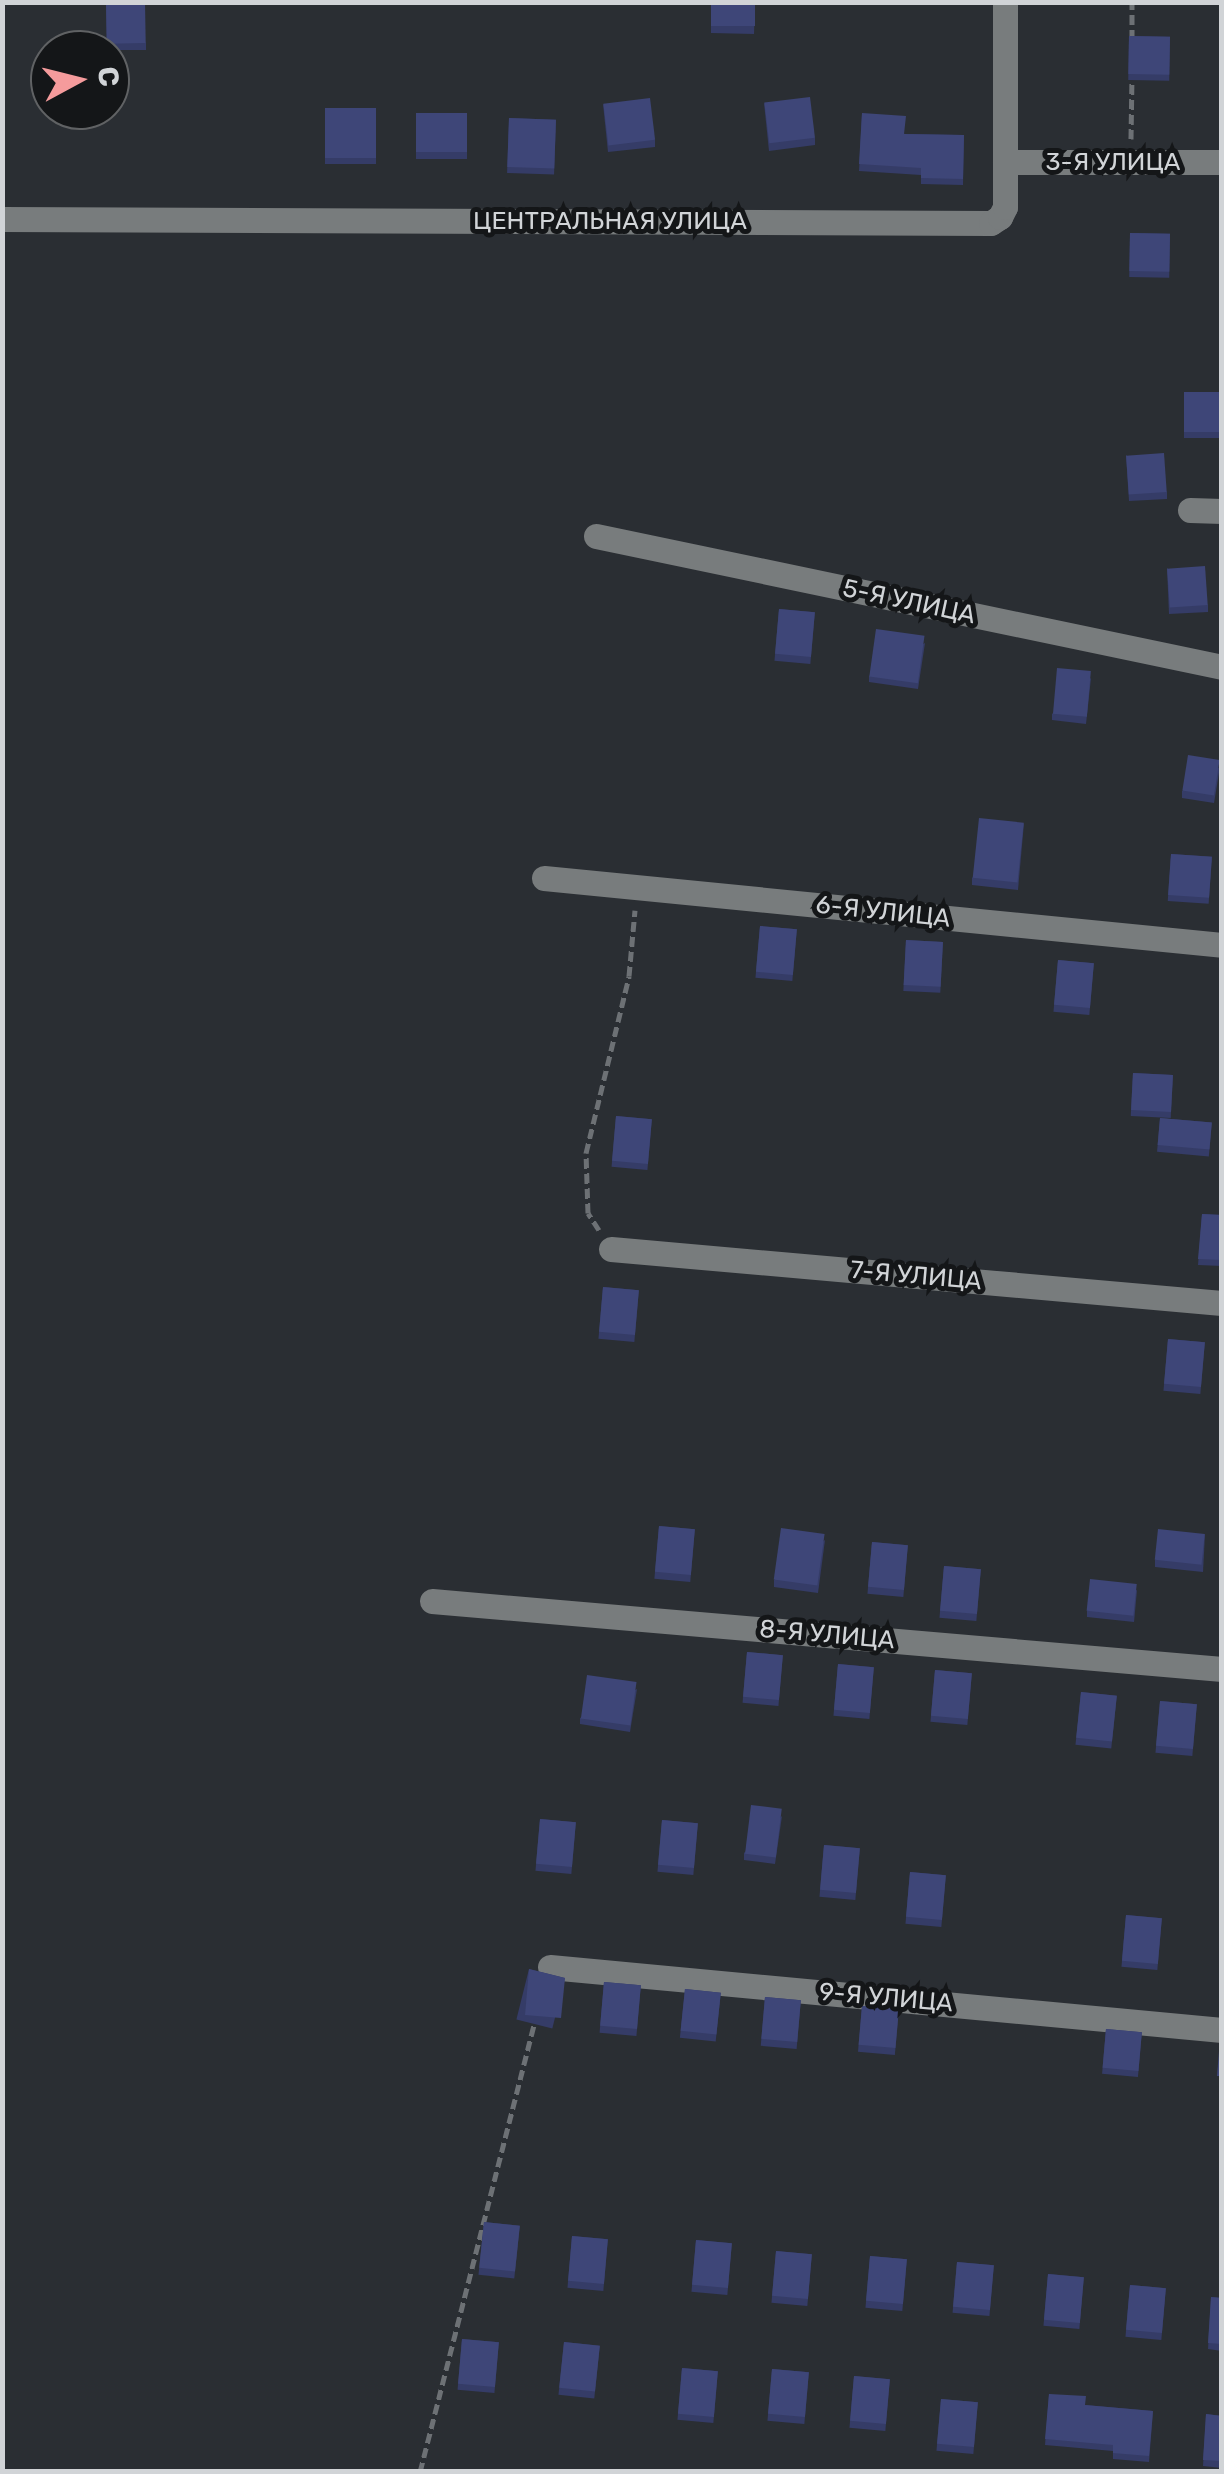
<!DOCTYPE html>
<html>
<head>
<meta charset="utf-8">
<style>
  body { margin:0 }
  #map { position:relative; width:1224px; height:2474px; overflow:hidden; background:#2a2e33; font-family:Rubik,sans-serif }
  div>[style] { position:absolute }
  .path>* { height:5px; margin-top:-2.5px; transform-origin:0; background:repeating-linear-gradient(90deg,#6d7175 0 10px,transparent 0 15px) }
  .minor>* { height:25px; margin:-12.5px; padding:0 12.5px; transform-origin:12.5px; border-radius:12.5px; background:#787c7d }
  .wall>* { inset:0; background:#353c67; transform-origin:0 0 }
  .building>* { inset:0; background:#3e4678; transform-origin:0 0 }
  span { translate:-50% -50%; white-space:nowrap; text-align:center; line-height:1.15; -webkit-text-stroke:10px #141618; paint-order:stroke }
  .street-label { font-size:25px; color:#d1d4d7 }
  .frame { position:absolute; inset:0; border:5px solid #d1d4d7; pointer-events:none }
  .north { position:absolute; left:30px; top:30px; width:100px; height:100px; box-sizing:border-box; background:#141618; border:2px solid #606264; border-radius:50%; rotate:83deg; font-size:28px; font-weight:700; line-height:40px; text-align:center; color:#d1d4d7 }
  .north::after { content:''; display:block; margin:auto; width:35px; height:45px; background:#f59b9c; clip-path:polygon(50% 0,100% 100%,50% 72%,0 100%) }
</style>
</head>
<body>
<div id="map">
  <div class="path">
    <i style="left:1132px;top:39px;width:37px;rotate:-90deg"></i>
    <i style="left:1131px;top:139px;width:64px;rotate:-89.1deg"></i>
    <i style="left:599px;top:1230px;width:20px;rotate:-123deg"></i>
    <i style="left:588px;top:1213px;width:60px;rotate:-91.9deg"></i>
    <i style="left:586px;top:1153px;width:182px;rotate:-76.3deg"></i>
    <i style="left:629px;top:976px;width:66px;rotate:-84.8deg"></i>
    <i style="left:420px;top:2472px;width:469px;rotate:-75.7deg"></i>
  </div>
  <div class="minor">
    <i style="left:1005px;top:162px;width:217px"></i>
    <i style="left:2px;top:219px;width:989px;rotate:0.23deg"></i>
    <i style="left:991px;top:223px;width:11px;rotate:-34deg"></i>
    <i style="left:1000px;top:217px;width:11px;rotate:-63deg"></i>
    <i style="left:1005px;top:207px;width:205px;rotate:-90deg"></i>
    <i style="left:1190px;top:510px;width:32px;rotate:2deg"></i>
    <i style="left:596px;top:536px;width:640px;rotate:11.82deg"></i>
    <i style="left:544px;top:878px;width:681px;rotate:5.64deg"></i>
    <i style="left:611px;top:1249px;width:613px;rotate:5.05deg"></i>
    <i style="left:432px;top:1601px;width:793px;rotate:4.92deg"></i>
    <i style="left:550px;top:1967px;width:675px;rotate:5.36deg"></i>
  </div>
  <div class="wall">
    <i style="clip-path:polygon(755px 2px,754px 34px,711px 33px,711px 26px)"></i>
    <i style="clip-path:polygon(106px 3px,146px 43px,146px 50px,107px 50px)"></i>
    <i style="left:1129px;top:36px;width:41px;height:44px;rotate:1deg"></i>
    <i style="clip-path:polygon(764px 103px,815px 138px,815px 145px,769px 151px)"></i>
    <i style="clip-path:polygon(603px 104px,655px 140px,655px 147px,608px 152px)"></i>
    <i style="left:325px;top:108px;width:51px;height:56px"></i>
    <i style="left:416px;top:113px;width:51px;height:46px"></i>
    <i style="clip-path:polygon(862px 113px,905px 134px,964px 135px,963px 185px,921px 184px,921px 175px,859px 171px)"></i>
    <i style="left:509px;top:118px;width:47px;height:55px;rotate:2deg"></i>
    <i style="left:1130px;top:233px;width:40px;height:44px;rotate:1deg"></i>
    <i style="left:1222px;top:392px;width:46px;height:38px;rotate:90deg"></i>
    <i style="clip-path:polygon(1126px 455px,1167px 492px,1167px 499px,1129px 501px)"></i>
    <i style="clip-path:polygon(1167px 568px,1208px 605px,1208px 612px,1169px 614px)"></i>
    <i style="left:779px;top:609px;width:36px;height:52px;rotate:5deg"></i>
    <i style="clip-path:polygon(925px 643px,918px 689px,869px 682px,869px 676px)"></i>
    <i style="clip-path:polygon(1091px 678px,1086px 724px,1052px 720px,1052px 714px)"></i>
    <i style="clip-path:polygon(1220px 767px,1214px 803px,1182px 798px,1182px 791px)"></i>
    <i style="clip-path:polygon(1024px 823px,1018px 890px,972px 885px,972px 878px)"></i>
    <i style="left:1171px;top:854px;width:41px;height:47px;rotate:4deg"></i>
    <i style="left:760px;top:926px;width:37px;height:52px;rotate:5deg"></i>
    <i style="left:906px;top:940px;width:37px;height:51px;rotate:3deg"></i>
    <i style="left:1058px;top:960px;width:36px;height:52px;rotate:5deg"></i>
    <i style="left:1133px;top:1073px;width:40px;height:43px;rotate:3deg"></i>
    <i style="left:616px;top:1116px;width:36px;height:51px;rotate:5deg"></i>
    <i style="left:1160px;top:1118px;width:52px;height:34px;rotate:5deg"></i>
    <i style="clip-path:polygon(1202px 1214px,1222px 1215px,1222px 1266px,1198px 1265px)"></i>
    <i style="left:603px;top:1287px;width:36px;height:52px;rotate:5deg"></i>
    <i style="left:1168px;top:1339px;width:37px;height:52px;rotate:5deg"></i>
    <i style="left:659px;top:1526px;width:36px;height:53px;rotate:5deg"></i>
    <i style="clip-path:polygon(1205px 1534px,1203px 1572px,1155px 1567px,1155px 1560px)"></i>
    <i style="clip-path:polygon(825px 1540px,818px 1593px,774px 1587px,774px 1580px)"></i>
    <i style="left:872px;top:1542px;width:36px;height:52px;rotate:5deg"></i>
    <i style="left:944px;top:1566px;width:37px;height:52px;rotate:5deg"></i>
    <i style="clip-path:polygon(1137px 1590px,1134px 1622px,1087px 1617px,1087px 1611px)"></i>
    <i style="left:747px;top:1652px;width:36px;height:51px;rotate:5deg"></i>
    <i style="left:838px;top:1664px;width:36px;height:52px;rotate:5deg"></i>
    <i style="left:935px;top:1670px;width:37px;height:52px;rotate:5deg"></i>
    <i style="clip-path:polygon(637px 1689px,630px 1732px,580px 1724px,580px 1718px)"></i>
    <i style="left:1081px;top:1692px;width:36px;height:53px;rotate:6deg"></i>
    <i style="left:1160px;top:1701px;width:37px;height:52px;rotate:5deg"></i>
    <i style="clip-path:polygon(782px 1816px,775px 1864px,744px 1860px,744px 1853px)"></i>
    <i style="left:540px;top:1819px;width:36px;height:52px;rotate:5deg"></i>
    <i style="left:662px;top:1820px;width:36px;height:52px;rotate:5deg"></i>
    <i style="left:824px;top:1845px;width:36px;height:52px;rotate:5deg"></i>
    <i style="left:910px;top:1872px;width:36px;height:52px;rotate:5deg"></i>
    <i style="left:1126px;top:1915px;width:36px;height:52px;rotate:5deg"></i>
    <i style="left:529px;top:1969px;width:37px;height:52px;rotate:14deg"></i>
    <i style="left:604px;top:1982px;width:37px;height:51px;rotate:5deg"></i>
    <i style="left:685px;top:1989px;width:36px;height:49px;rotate:6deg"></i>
    <i style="left:765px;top:1997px;width:36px;height:49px;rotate:5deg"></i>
    <i style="left:862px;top:2006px;width:37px;height:46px;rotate:5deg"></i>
    <i style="left:1106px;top:2029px;width:36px;height:45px;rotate:5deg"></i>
    <i style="left:484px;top:2222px;width:36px;height:53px;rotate:6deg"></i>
    <i style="left:572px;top:2236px;width:36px;height:52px;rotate:5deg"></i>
    <i style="left:696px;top:2240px;width:36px;height:52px;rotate:5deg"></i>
    <i style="left:776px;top:2251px;width:36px;height:52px;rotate:5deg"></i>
    <i style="left:870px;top:2256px;width:37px;height:52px;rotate:5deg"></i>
    <i style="left:957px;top:2262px;width:37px;height:51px;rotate:5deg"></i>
    <i style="left:1048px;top:2274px;width:36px;height:52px;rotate:5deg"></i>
    <i style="left:1130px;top:2285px;width:36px;height:52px;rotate:5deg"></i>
    <i style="clip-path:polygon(1211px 2297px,1222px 2298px,1222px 2351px,1208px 2349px)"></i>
    <i style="left:462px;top:2339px;width:37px;height:51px;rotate:5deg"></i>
    <i style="left:564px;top:2342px;width:36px;height:53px;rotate:6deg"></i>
    <i style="left:682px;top:2368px;width:36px;height:52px;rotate:5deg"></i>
    <i style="left:772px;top:2369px;width:37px;height:52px;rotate:5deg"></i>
    <i style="left:854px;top:2376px;width:36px;height:52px;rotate:5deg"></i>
    <i style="clip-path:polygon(1049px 2394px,1085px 2405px,1153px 2411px,1149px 2462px,1113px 2459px,1113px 2451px,1045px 2445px)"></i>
    <i style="left:941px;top:2399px;width:37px;height:52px;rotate:5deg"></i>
    <i style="clip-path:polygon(1206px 2414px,1222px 2416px,1222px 2468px,1203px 2466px)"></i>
  </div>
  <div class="building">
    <i style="left:145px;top:2px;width:41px;height:39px;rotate:89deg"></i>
    <i style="left:711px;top:2px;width:44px;height:24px"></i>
    <i style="left:1129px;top:36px;width:41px;height:38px;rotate:1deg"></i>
    <i style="left:810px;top:97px;width:41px;height:46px;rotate:83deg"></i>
    <i style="left:650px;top:98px;width:42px;height:47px;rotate:83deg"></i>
    <i style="left:325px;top:108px;width:51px;height:50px"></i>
    <i style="left:416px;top:113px;width:51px;height:39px"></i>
    <i style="clip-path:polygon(862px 113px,906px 116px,904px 134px,964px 135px,963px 179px,921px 178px,921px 168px,859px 164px)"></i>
    <i style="left:509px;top:118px;width:47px;height:49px;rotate:2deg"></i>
    <i style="left:1130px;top:233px;width:40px;height:38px;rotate:1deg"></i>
    <i style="left:1222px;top:392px;width:40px;height:38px;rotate:90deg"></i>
    <i style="left:1164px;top:453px;width:39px;height:38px;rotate:86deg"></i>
    <i style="left:1205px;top:566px;width:39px;height:38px;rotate:86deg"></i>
    <i style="left:779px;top:609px;width:36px;height:45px;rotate:5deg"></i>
    <i style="left:876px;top:629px;width:49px;height:48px;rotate:8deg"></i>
    <i style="left:1057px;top:668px;width:34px;height:46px;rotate:5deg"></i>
    <i style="left:1188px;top:755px;width:32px;height:36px;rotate:9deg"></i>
    <i style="left:979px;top:818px;width:45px;height:60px;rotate:6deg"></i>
    <i style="left:1171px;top:854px;width:41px;height:41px;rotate:4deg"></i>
    <i style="left:760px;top:926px;width:37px;height:46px;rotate:5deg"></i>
    <i style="left:906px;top:940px;width:37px;height:45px;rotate:3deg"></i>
    <i style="left:1058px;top:960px;width:36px;height:45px;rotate:5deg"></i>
    <i style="left:1133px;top:1073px;width:40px;height:37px;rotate:3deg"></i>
    <i style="left:616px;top:1116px;width:36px;height:45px;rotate:5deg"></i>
    <i style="left:1160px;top:1118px;width:52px;height:27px;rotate:5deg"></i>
    <i style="clip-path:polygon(1202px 1214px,1222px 1215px,1222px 1260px,1198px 1259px)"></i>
    <i style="left:603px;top:1287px;width:36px;height:45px;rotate:5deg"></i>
    <i style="left:1168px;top:1339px;width:37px;height:45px;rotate:5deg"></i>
    <i style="left:659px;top:1526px;width:36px;height:46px;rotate:5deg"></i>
    <i style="left:781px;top:1528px;width:44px;height:52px;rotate:8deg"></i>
    <i style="left:1158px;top:1529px;width:47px;height:31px;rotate:6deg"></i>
    <i style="left:872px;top:1542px;width:36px;height:45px;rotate:5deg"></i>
    <i style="left:944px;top:1566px;width:37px;height:45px;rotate:5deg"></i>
    <i style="left:1090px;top:1579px;width:47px;height:32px;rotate:6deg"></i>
    <i style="left:747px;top:1652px;width:36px;height:45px;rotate:5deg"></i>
    <i style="left:838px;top:1664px;width:36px;height:46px;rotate:5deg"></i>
    <i style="left:935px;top:1670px;width:37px;height:46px;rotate:5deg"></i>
    <i style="left:587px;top:1675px;width:50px;height:44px;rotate:8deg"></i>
    <i style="left:1081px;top:1692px;width:36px;height:46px;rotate:6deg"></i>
    <i style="left:1160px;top:1701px;width:37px;height:45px;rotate:5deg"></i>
    <i style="left:751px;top:1805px;width:31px;height:49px;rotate:7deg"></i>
    <i style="left:540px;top:1819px;width:36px;height:45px;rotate:5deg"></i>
    <i style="left:662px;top:1820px;width:36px;height:45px;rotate:5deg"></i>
    <i style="left:824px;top:1845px;width:36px;height:45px;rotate:5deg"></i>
    <i style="left:910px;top:1872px;width:36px;height:45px;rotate:5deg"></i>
    <i style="left:1126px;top:1915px;width:36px;height:46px;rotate:5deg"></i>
    <i style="clip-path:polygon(529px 1969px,565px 1978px,561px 2018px,525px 2015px)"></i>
    <i style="left:604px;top:1982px;width:37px;height:44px;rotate:5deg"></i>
    <i style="left:685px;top:1989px;width:36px;height:42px;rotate:6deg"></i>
    <i style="left:765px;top:1997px;width:36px;height:42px;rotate:5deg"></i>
    <i style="left:862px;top:2006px;width:37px;height:39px;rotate:5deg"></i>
    <i style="left:1106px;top:2029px;width:36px;height:39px;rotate:5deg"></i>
    <i style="clip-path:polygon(1220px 2039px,1222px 2039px,1222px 2076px,1217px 2076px)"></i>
    <i style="left:484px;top:2222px;width:36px;height:46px;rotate:6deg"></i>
    <i style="left:572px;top:2236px;width:36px;height:45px;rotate:5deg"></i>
    <i style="left:696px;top:2240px;width:36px;height:45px;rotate:5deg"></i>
    <i style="left:776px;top:2251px;width:36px;height:45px;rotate:5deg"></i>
    <i style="left:870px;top:2256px;width:37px;height:45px;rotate:5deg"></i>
    <i style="left:957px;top:2262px;width:37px;height:45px;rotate:5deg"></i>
    <i style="left:1048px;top:2274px;width:36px;height:46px;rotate:5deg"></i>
    <i style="left:1130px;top:2285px;width:36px;height:45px;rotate:5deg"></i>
    <i style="clip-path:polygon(1211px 2297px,1222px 2298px,1222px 2344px,1208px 2343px)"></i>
    <i style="left:462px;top:2339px;width:37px;height:45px;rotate:5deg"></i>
    <i style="left:564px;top:2342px;width:36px;height:46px;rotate:6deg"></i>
    <i style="left:682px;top:2368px;width:36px;height:46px;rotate:5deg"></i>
    <i style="left:772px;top:2369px;width:37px;height:45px;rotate:5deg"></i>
    <i style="left:854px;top:2376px;width:36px;height:45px;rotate:5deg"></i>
    <i style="clip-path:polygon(1049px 2394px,1086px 2396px,1085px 2405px,1153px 2411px,1149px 2456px,1113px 2453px,1113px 2445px,1045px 2439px)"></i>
    <i style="left:941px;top:2399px;width:37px;height:45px;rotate:5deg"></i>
    <i style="clip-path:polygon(1206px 2414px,1222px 2416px,1222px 2461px,1203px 2460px)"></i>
  </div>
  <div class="street-label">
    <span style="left:1113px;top:162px">3-Я УЛИЦА</span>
    <span style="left:610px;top:221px">ЦЕНТРАЛЬНАЯ УЛИЦА</span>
    <span style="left:909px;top:602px;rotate:12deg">5-Я УЛИЦА</span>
    <span style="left:883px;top:912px;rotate:6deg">6-Я УЛИЦА</span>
    <span style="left:916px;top:1276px;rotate:5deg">7-Я УЛИЦА</span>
    <span style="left:827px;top:1635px;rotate:5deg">8-Я УЛИЦА</span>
    <span style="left:886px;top:1998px;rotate:5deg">9-Я УЛИЦА</span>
  </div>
  <div class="frame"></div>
  <div class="north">С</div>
</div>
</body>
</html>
